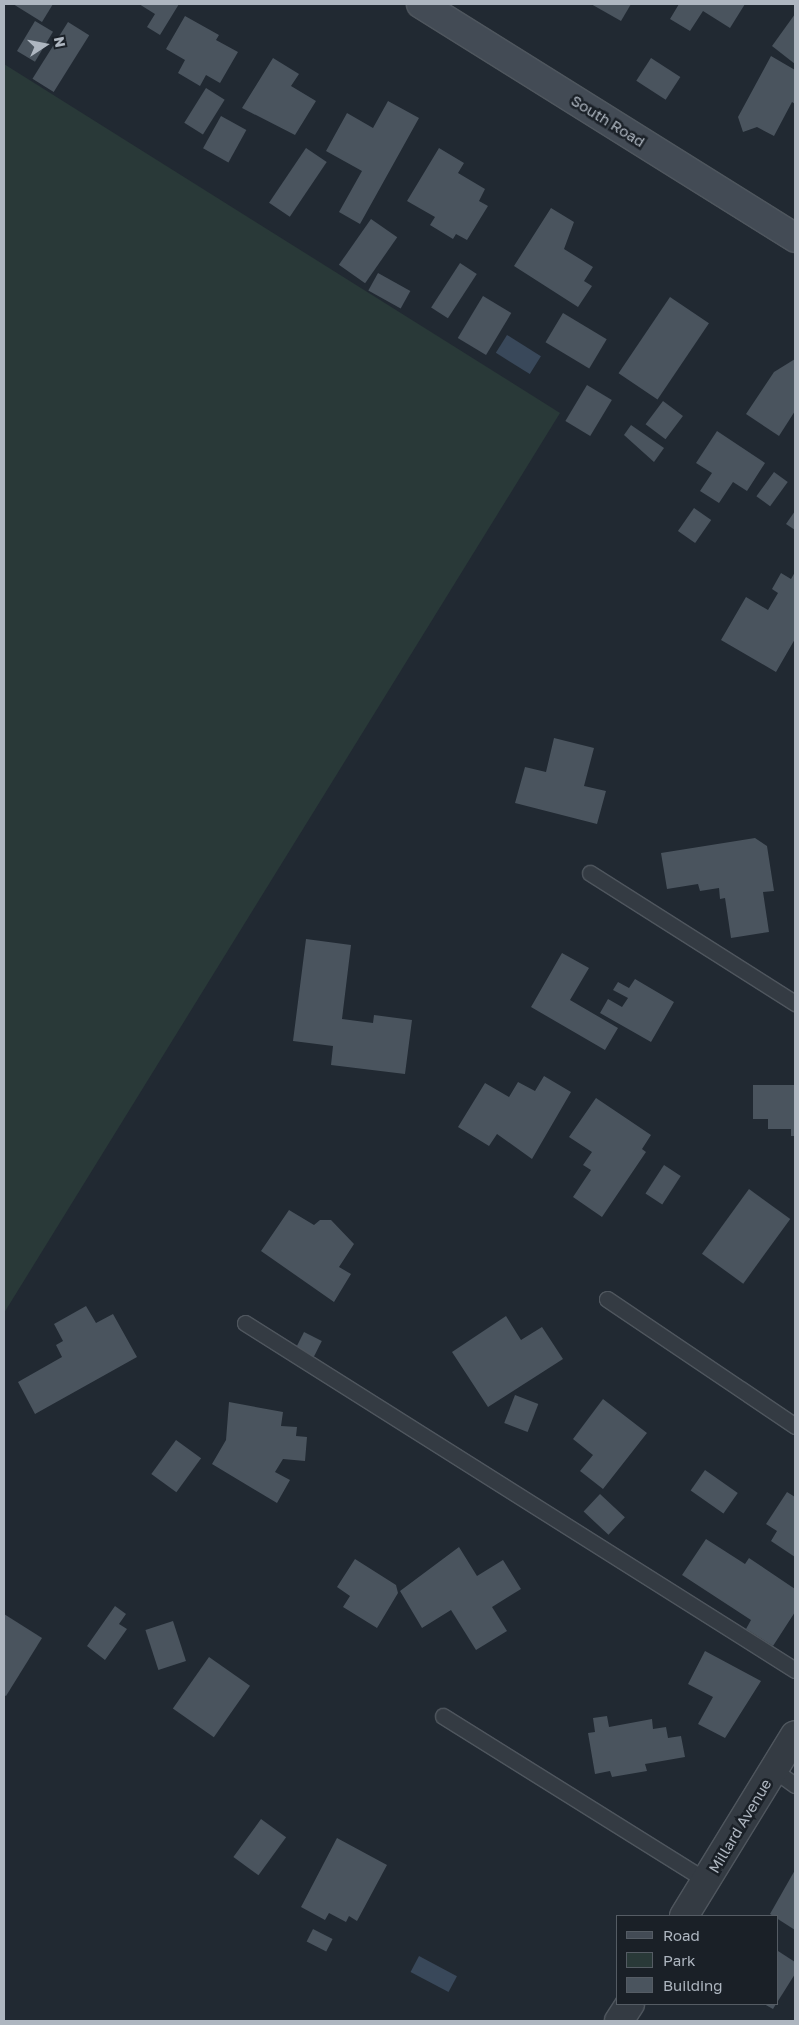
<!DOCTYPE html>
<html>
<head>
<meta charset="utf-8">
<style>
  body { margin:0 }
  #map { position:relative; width:799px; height:2025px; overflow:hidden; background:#212932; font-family:"Golos Text",sans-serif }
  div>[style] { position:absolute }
  .green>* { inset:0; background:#293938 }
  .water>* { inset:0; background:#39485a; transform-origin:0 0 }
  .building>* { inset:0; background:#4a545e; transform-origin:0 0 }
  .roads { filter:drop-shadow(1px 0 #4f565e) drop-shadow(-1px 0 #4f565e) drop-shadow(0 1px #4f565e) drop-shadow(0 -1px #4f565e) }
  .lane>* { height:15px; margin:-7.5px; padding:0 7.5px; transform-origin:7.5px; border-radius:7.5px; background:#343b43 }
  .street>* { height:28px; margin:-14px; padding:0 14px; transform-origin:14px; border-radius:14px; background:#343b43 }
  .secondary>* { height:28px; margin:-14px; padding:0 14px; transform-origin:14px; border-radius:14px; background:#434b55 }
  span { translate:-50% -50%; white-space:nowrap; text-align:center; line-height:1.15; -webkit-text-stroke:5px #1a2027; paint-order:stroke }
  .street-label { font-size:15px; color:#aeb6c0 }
  .frame { position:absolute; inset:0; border:5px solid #aeb6c0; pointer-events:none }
  .legend { position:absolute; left:616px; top:1915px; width:162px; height:90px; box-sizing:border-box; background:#1a2027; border:1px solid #555c64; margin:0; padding:6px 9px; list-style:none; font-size:15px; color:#aeb6c0 }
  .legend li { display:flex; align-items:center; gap:10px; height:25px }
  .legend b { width:25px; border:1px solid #555c64 }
  .north { position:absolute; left:20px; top:20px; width:50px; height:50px; -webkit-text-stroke:4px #1a2027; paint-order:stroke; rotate:79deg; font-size:14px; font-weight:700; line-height:20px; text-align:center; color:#aeb6c0 }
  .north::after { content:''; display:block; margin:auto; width:18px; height:22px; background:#aeb6c0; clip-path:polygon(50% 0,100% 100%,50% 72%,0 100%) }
</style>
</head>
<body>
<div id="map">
  <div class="green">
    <i style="clip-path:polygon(4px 64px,560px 413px,4px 1313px)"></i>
  </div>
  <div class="water">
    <i style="left:507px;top:335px;width:40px;height:21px;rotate:32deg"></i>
    <i style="left:419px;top:1956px;width:43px;height:18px;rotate:28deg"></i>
  </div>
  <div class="building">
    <i style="clip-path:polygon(13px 4px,53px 4px,42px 22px)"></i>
    <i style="clip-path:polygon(139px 4px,179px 4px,160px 35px,147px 27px,155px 14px)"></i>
    <i style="clip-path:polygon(591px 4px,631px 4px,621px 21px)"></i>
    <i style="clip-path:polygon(679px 4px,745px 4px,730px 28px,703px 11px,690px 31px,670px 19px)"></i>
    <i style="clip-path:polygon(795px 14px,795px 64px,772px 46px)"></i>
    <i style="clip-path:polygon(185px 16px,219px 35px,216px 40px,238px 52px,220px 83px,206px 75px,200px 86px,178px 73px,185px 60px,166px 49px)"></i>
    <i style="left:35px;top:21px;width:21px;height:35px;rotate:31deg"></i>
    <i style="left:68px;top:22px;width:25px;height:67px;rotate:32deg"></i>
    <i style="clip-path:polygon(771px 56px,795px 70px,795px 104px,792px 102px,774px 136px,757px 127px,743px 132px,738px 117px)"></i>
    <i style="clip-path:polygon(273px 58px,299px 74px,291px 86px,316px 101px,295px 135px,242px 108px)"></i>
    <i style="left:651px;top:58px;width:35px;height:27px;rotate:33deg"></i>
    <i style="left:206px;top:88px;width:22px;height:41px;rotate:32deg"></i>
    <i style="clip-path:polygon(388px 101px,419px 118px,360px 224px,339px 212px,362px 171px,326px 151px,347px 113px,373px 128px)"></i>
    <i style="left:221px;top:116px;width:29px;height:37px;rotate:29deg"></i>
    <i style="left:306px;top:148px;width:25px;height:66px;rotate:34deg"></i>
    <i style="clip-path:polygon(439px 148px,464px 163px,458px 173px,485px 189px,479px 201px,488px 206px,467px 240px,456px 234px,453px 239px,430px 225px,435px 217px,407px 201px)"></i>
    <i style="clip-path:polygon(551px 208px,574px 222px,564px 249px,593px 267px,584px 281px,592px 286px,578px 307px,514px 266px)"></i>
    <i style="left:371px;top:219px;width:32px;height:56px;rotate:35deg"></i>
    <i style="left:460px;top:263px;width:20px;height:53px;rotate:33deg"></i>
    <i style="left:378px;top:273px;width:37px;height:20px;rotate:29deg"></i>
    <i style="left:483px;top:296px;width:33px;height:49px;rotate:31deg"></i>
    <i style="left:670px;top:297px;width:47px;height:92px;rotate:34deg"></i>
    <i style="left:563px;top:313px;width:51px;height:34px;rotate:31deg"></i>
    <i style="clip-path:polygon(795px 359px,795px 411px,779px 436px,746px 414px,774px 372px)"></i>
    <i style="left:587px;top:385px;width:29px;height:42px;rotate:31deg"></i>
    <i style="left:663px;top:401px;width:25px;height:29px;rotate:37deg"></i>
    <i style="clip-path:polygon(631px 425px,664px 448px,654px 462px,624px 435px)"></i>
    <i style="clip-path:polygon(717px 431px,765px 463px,747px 491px,733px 482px,719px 503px,700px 491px,712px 473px,696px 463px)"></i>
    <i style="left:774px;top:472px;width:17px;height:30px;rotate:36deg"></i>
    <i style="left:694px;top:508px;width:21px;height:28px;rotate:35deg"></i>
    <i style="clip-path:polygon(795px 511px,795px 530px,786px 524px)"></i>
    <i style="clip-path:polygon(795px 572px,795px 639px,776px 672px,721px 640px,746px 597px,768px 610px,778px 593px,772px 589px,781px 573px,791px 579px)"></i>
    <i style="clip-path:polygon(554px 738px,594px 748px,584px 786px,606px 791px,597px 824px,515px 803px,525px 767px,546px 772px)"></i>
    <i style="clip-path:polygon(755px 838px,767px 846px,774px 891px,763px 892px,769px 932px,731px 938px,725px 898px,720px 899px,719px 888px,700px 891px,698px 884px,667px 889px,661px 853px)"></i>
    <i style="clip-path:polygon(306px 939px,351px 945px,342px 1019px,373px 1023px,374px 1015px,412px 1020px,405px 1074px,331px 1065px,333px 1046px,293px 1041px)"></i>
    <i style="clip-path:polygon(562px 953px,589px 968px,570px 1000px,618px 1028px,605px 1050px,531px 1007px)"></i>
    <i style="clip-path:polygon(635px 979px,674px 1002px,651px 1042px,600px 1013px,608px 999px,622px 1007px,628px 998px,613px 990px,618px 982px,629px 988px)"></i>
    <i style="clip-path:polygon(544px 1076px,571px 1092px,532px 1159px,497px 1134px,489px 1146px,458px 1127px,485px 1083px,509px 1097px,518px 1082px,535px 1091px)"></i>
    <i style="clip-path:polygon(753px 1085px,795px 1085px,795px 1136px,791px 1136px,791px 1129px,768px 1129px,768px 1119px,753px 1119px)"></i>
    <i style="clip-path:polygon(596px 1098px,651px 1135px,642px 1149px,646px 1152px,602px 1217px,573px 1197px,591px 1170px,583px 1165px,592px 1152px,569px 1137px)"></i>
    <i style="left:664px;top:1165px;width:20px;height:34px;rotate:33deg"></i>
    <i style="left:749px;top:1189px;width:51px;height:80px;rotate:36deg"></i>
    <i style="clip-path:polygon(289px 1210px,314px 1225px,320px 1220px,331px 1220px,354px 1244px,339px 1267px,351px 1274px,334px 1302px,261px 1251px)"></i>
    <i style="clip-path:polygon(86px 1306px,96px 1323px,113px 1314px,137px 1357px,35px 1414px,18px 1382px,62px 1357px,56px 1345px,63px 1341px,54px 1324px)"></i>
    <i style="clip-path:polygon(506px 1316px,521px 1340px,542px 1327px,563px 1359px,488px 1407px,452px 1352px)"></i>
    <i style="left:304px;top:1332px;width:20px;height:19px;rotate:27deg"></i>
    <i style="left:515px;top:1395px;width:25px;height:30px;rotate:21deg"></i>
    <i style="clip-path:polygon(603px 1399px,647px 1433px,603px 1489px,580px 1471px,593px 1455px,573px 1439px)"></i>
    <i style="clip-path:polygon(229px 1402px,283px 1412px,281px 1426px,297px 1427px,296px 1436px,307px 1437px,305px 1461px,283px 1459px,275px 1472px,290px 1480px,277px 1503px,212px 1464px,226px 1440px)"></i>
    <i style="left:176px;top:1440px;width:31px;height:42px;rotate:36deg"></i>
    <i style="left:705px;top:1470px;width:40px;height:25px;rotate:35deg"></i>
    <i style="clip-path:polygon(787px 1492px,795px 1497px,795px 1557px,771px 1541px,777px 1531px,766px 1524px)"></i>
    <i style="left:600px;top:1494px;width:34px;height:24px;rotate:43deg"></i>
    <i style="clip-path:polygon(706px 1539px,745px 1564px,749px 1558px,795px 1589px,795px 1612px,773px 1646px,746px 1629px,751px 1620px,682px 1575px)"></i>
    <i style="clip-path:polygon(459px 1547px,477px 1576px,503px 1560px,521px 1589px,492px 1607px,507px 1631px,476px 1650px,451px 1610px,422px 1628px,400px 1591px)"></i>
    <i style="clip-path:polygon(355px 1559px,396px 1585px,398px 1593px,377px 1628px,343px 1607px,350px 1596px,337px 1587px)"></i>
    <i style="clip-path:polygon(115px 1606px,126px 1614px,119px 1624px,127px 1629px,105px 1660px,87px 1646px)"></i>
    <i style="clip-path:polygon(4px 1614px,42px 1638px,6px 1696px,4px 1695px)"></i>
    <i style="left:173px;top:1621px;width:42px;height:29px;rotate:72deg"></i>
    <i style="clip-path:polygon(705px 1651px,761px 1681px,725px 1738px,698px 1724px,713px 1697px,688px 1684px)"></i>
    <i style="left:209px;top:1657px;width:50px;height:63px;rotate:35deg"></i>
    <i style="clip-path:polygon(607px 1716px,609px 1727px,652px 1719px,653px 1729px,666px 1727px,668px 1738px,681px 1736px,685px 1757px,645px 1764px,647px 1771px,612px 1777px,610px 1771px,595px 1774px,588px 1733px,595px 1732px,593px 1718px)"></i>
    <i style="left:261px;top:1819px;width:31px;height:47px;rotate:36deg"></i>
    <i style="clip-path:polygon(337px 1838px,387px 1865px,357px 1921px,349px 1916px,346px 1922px,329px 1913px,325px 1920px,301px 1907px)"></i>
    <i style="clip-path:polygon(795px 1870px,795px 1930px,770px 1914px)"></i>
    <i style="left:313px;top:1929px;width:22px;height:14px;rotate:27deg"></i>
    <i style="clip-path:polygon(778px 1951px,795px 1962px,795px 1974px,778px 2001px)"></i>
    <i style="clip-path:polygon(764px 2004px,776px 2004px,773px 2009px)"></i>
  </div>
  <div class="roads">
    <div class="lane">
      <i style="left:590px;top:873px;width:243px;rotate:32.4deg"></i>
      <i style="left:607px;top:1299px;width:227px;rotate:34deg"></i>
      <i style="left:245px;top:1323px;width:650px;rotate:32.25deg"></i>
      <i style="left:443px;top:1716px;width:311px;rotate:32deg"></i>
      <i style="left:774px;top:1770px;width:26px;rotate:36deg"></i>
    </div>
    <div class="street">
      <i style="left:684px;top:1916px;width:212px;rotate:-58.5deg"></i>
      <i style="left:619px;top:2021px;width:20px;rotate:-57deg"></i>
    </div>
    <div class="secondary">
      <i style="left:421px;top:4px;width:441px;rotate:32deg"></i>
    </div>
  </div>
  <div class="street-label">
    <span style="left:608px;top:121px;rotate:32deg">South Road</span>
    <span style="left:740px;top:1826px;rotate:-59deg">Millard Avenue</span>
  </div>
  <div class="frame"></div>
  <ul class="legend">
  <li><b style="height:6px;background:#434b55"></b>Road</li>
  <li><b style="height:14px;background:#293938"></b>Park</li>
  <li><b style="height:14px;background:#4a545e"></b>Building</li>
  </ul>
  <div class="north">N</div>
</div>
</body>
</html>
